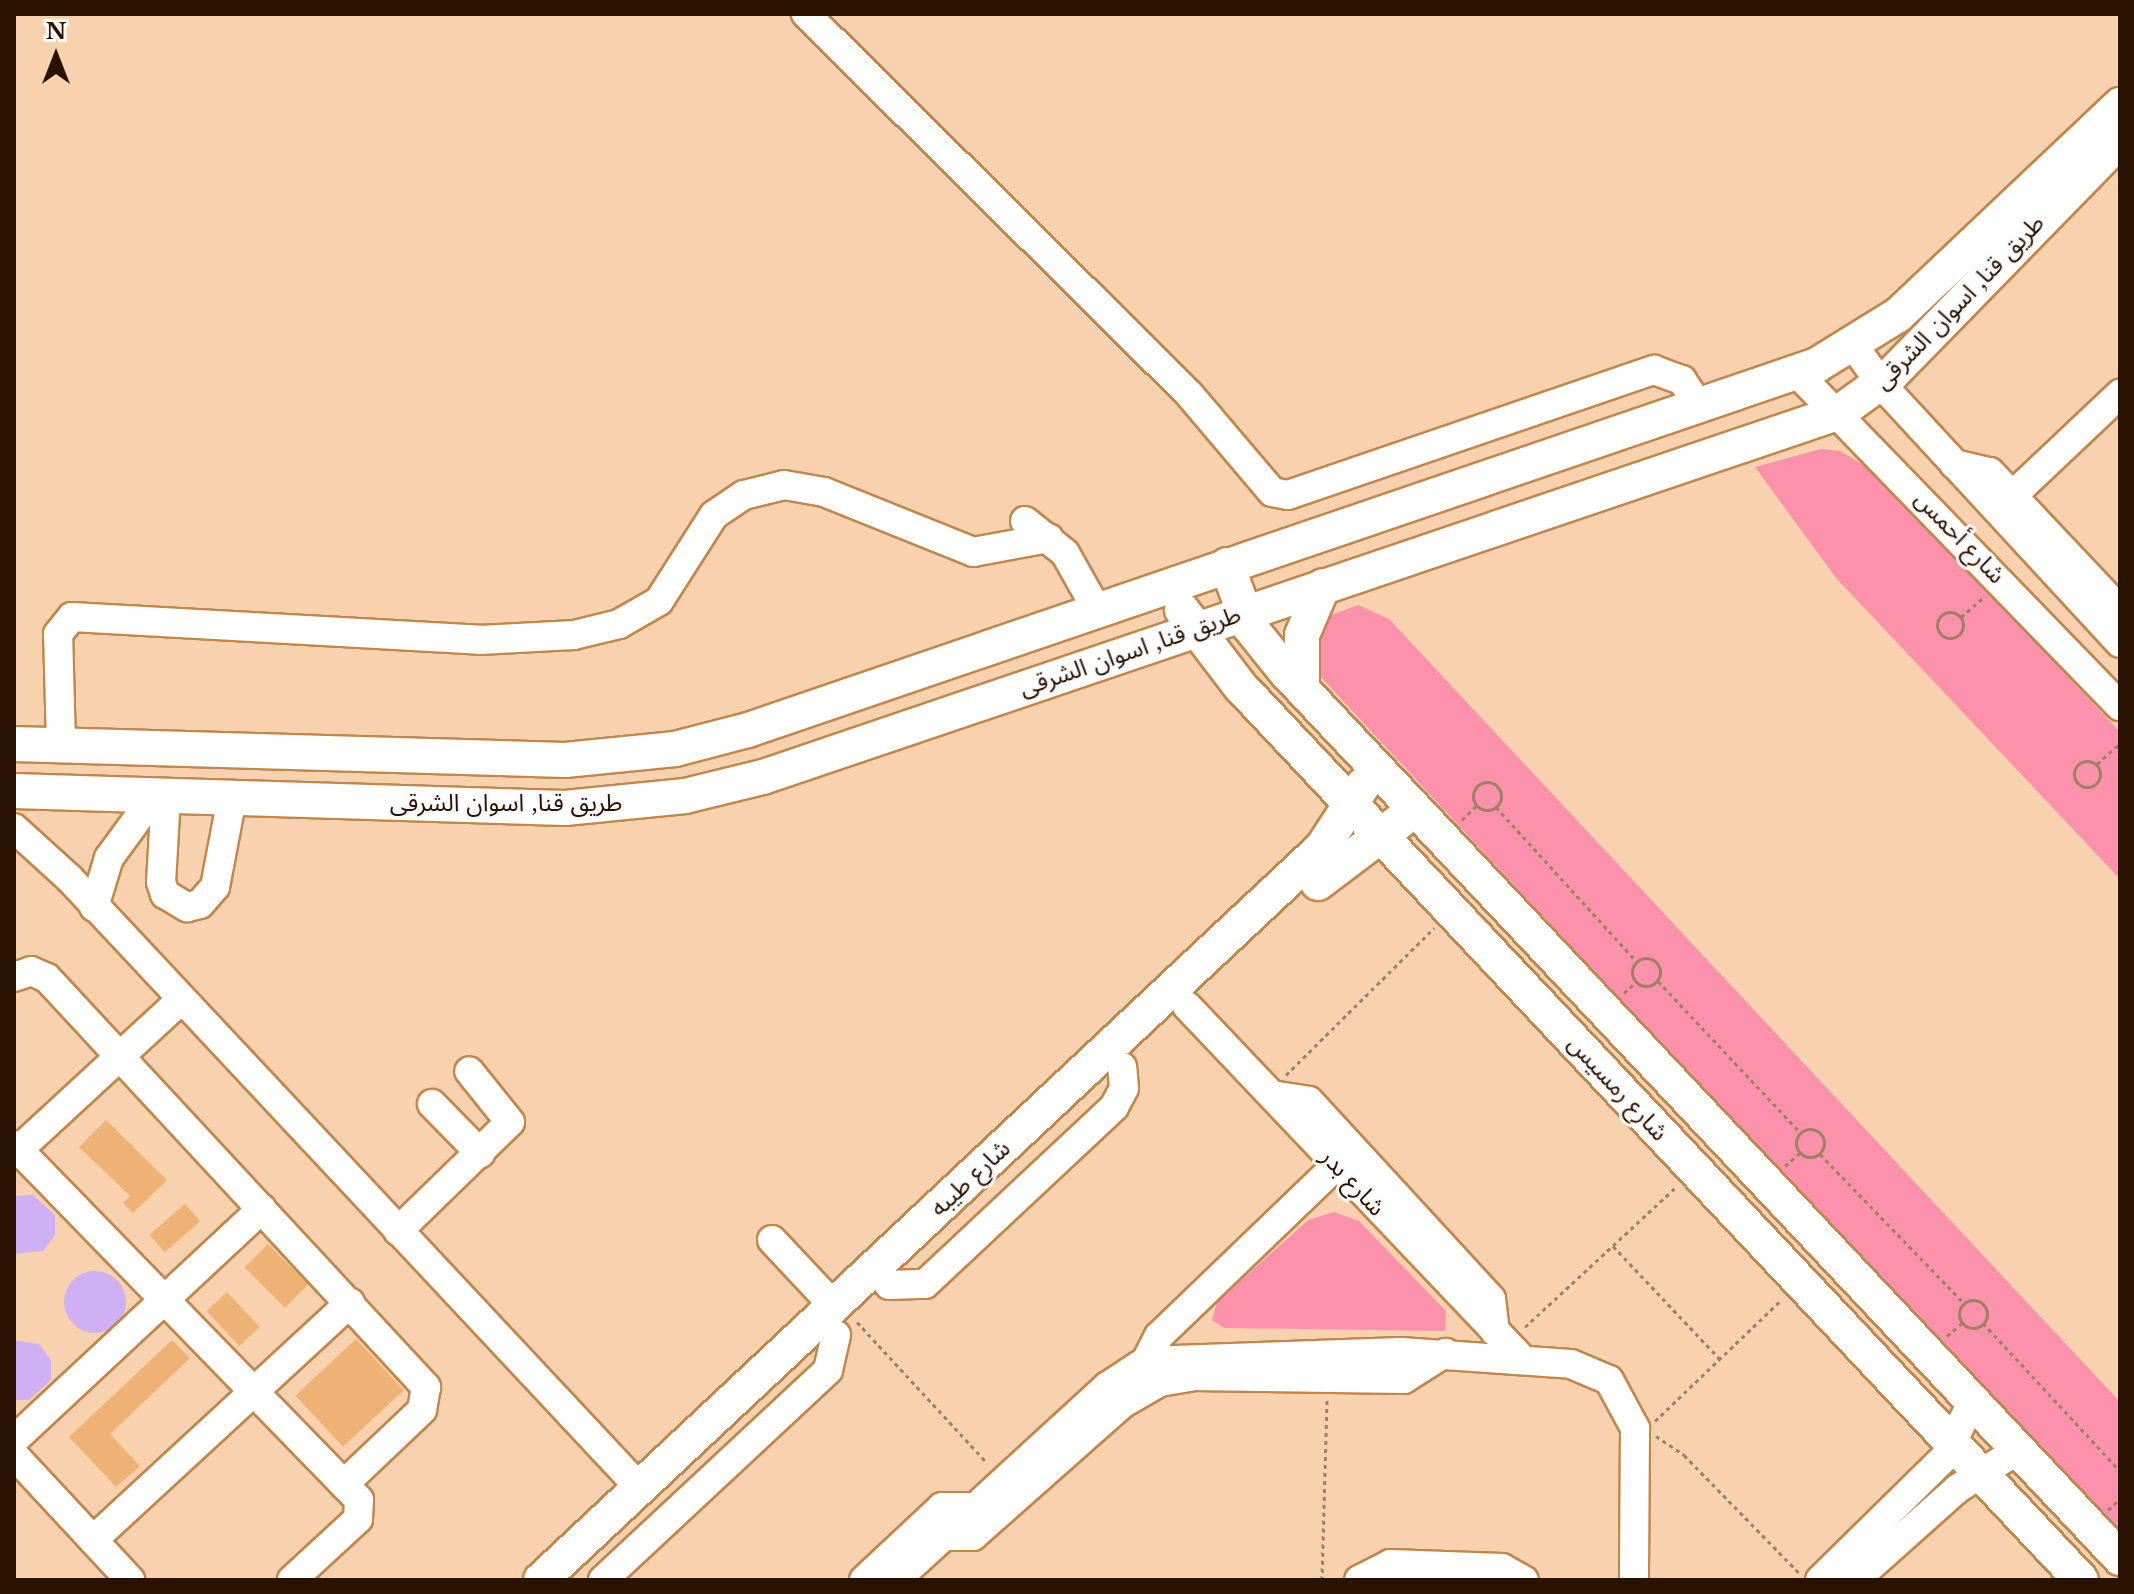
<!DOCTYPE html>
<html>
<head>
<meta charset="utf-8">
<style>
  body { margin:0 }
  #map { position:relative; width:2134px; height:1594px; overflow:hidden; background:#f8d2af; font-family:"Libre Baskerville","Noto Sans Arabic",serif }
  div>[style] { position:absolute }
  .green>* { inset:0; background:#fc91ab }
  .water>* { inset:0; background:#cfb1f3 }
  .round { border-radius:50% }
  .building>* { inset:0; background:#efb275; transform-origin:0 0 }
  .path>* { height:3px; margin-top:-1.5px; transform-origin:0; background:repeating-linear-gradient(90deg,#a08064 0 4px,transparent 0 8px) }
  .path>.ring { margin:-1.5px; padding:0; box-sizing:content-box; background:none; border:3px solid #a08064; border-radius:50% }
  .roads { filter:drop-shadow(2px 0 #c1874b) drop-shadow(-2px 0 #c1874b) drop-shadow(0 2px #c1874b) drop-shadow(0 -2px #c1874b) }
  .minor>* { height:28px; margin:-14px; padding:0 14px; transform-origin:14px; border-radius:14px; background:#fff }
  .major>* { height:34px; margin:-17px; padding:0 17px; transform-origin:17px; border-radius:17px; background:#fff }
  span { translate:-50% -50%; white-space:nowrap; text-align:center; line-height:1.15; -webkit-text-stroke:6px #fbfbfb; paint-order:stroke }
  .street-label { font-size:24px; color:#291200 }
  .frame { position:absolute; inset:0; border:16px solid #291200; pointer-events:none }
  .north { position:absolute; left:16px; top:16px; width:80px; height:80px; -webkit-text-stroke:6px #fbfbfb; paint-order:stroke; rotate:0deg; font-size:22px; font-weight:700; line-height:32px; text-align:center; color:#291200 }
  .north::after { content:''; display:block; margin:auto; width:28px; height:36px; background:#291200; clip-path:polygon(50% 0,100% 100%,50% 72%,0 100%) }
</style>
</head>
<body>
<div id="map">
  <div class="green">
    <i style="clip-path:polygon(1821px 449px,1840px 451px,1875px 472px,2120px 732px,2120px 879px,1836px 578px,1755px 467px)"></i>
    <i style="clip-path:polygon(1358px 605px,1389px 619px,2120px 1402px,2120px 1537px,1317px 673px,1320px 631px,1331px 615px)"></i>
    <i style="clip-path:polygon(1334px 1212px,1359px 1221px,1446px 1311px,1445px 1331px,1224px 1328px,1212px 1320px,1217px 1302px,1308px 1220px)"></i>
  </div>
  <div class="water">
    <i style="clip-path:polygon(33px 1195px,55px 1215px,55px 1235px,43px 1251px,14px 1254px,14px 1196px)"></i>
    <i class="round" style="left:64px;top:1271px;width:62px;height:62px"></i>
    <i style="clip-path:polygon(14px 1340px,39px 1344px,51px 1360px,51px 1380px,29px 1400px,14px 1400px)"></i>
  </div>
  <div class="building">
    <i style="clip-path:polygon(106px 1120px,167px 1180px,133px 1213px,123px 1203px,130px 1196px,79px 1147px)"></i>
    <i style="left:185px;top:1204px;width:23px;height:47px;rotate:49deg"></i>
    <i style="left:268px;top:1244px;width:57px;height:33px;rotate:45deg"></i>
    <i style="left:227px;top:1292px;width:48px;height:28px;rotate:47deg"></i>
    <i style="left:356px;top:1339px;width:70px;height:83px;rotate:47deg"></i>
    <i style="clip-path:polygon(172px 1340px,190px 1358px,110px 1434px,140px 1466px,116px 1487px,69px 1437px)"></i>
  </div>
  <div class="path">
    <i class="ring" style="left:1937px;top:612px;width:23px;height:23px"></i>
    <i style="left:1961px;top:617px;width:28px;rotate:-41deg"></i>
    <i class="ring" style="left:2074px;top:761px;width:23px;height:23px"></i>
    <i style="left:2097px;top:764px;width:31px;rotate:-42deg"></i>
    <i class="ring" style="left:1473px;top:782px;width:25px;height:25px"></i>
    <i style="left:1496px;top:807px;width:210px;rotate:47.7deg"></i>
    <i style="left:1462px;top:820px;width:21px;rotate:-45deg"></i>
    <i class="ring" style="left:1632px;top:958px;width:25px;height:25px"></i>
    <i style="left:1658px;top:981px;width:207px;rotate:46.8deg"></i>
    <i style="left:1624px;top:993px;width:16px;rotate:-43deg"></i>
    <i style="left:1286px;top:1075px;width:209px;rotate:-44.8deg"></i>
    <i class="ring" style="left:1796px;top:1129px;width:25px;height:25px"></i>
    <i style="left:1820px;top:1154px;width:207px;rotate:46deg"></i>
    <i style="left:1785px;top:1166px;width:20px;rotate:-41deg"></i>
    <i style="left:1613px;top:1246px;width:156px;rotate:46.6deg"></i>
    <i class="ring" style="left:1959px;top:1300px;width:25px;height:25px"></i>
    <i style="left:857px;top:1322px;width:192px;rotate:47.3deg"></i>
    <i style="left:1983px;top:1323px;width:202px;rotate:47.2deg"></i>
    <i style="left:1525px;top:1327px;width:205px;rotate:-42.8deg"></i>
    <i style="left:1947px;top:1336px;width:20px;rotate:-41deg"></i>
    <i style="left:1655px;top:1421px;width:176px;rotate:-43.8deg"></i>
    <i style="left:1656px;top:1436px;width:34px;rotate:34deg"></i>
    <i style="left:1684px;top:1455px;width:166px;rotate:45.7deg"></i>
    <i style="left:2120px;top:1483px;width:3px;rotate:90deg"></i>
    <i style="left:2108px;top:1510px;width:16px;rotate:-43deg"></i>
    <i style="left:1322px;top:1580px;width:180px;rotate:-88.4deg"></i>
  </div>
  <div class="roads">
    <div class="minor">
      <i style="left:806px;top:14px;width:540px;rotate:44.77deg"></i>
      <i style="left:1189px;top:394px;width:128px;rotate:49.7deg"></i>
      <i style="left:1272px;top:492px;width:16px;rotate:11deg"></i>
      <i style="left:1288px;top:495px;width:387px;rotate:-18.9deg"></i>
      <i style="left:1654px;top:370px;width:30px;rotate:20deg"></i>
      <i style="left:1682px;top:380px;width:31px;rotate:57deg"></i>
      <i style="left:1854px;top:346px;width:47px;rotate:54.6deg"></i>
      <i style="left:1881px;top:384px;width:352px;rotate:47.3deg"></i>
      <i style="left:1797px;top:373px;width:464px;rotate:45.9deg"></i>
      <i style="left:1954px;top:464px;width:37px;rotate:13deg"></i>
      <i style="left:1990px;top:472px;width:190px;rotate:46.7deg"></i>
      <i style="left:2012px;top:496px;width:149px;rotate:-43.4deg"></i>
      <i style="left:1025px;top:521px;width:51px;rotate:38.7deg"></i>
      <i style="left:1065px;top:553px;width:65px;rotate:60.7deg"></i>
      <i style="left:61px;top:745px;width:111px;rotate:-91.5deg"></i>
      <i style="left:58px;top:634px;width:22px;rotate:-51deg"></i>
      <i style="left:72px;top:617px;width:409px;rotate:3.2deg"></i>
      <i style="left:480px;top:640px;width:94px;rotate:-3deg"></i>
      <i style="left:574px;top:635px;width:46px;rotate:-13.7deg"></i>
      <i style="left:619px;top:624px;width:46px;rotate:-29.9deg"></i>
      <i style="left:659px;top:601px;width:102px;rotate:-57.4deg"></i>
      <i style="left:714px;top:515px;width:36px;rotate:-34deg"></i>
      <i style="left:744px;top:495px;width:41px;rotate:-14deg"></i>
      <i style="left:784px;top:485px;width:41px;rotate:9.9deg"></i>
      <i style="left:824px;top:492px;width:161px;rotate:21.9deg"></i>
      <i style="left:973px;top:552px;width:77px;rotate:-10.4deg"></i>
      <i style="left:166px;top:796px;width:86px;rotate:93.3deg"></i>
      <i style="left:161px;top:882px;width:13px;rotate:72deg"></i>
      <i style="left:165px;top:894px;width:26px;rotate:31deg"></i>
      <i style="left:187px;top:907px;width:13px;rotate:-13deg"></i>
      <i style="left:200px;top:904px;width:23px;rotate:-49deg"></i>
      <i style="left:215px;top:887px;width:91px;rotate:-79.2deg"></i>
      <i style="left:14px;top:828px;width:76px;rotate:42.3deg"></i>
      <i style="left:70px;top:879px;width:833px;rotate:46.9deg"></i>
      <i style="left:94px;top:907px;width:51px;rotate:-73deg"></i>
      <i style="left:109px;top:858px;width:78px;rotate:-53.9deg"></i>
      <i style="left:14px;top:977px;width:18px;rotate:-19deg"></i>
      <i style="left:31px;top:971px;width:17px;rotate:24deg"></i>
      <i style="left:47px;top:978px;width:558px;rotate:47.18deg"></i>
      <i style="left:426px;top:1387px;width:23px;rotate:100deg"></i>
      <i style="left:422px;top:1410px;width:108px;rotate:136.5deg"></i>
      <i style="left:1187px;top:1006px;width:484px;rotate:46.5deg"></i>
      <i style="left:1272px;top:1095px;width:37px;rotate:9deg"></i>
      <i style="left:1309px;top:1101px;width:269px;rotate:47.4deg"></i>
      <i style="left:1491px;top:1299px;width:33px;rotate:83deg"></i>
      <i style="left:432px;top:1104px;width:69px;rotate:45.6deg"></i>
      <i style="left:14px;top:1145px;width:495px;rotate:45.8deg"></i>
      <i style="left:359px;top:1500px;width:19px;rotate:93deg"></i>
      <i style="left:358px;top:1519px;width:90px;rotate:137.3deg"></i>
      <i style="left:14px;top:1154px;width:227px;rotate:-42.7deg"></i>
      <i style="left:398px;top:1231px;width:156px;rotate:-44.2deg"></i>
      <i style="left:510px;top:1122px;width:65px;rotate:-128.8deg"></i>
      <i style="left:772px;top:1240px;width:91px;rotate:46.8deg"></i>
      <i style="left:889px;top:1285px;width:36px;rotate:-2deg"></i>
      <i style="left:925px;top:1284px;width:259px;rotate:-43.1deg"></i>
      <i style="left:1114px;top:1107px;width:21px;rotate:-62deg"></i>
      <i style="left:1124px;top:1088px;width:21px;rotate:-95deg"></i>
      <i style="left:1146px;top:1361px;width:28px;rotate:-63deg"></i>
      <i style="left:1159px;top:1336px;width:247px;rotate:-43.9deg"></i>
      <i style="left:14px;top:1440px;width:339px;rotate:-43deg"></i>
      <i style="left:14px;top:1455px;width:171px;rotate:47.1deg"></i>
      <i style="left:944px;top:1536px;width:29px"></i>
      <i style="left:973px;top:1536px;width:199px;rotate:-41.5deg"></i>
      <i style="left:1122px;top:1404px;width:44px;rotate:-30.1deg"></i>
      <i style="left:1160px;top:1382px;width:34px;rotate:-10deg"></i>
      <i style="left:1193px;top:1376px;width:211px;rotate:0.8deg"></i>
      <i style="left:1404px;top:1379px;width:49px;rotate:-32.4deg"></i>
      <i style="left:93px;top:1540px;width:350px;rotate:-42.7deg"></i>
      <i style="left:603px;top:1580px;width:308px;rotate:-43deg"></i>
      <i style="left:828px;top:1370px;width:36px;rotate:-77deg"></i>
      <i style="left:864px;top:1580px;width:107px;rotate:-43.1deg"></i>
      <i style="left:942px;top:1507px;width:33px"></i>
      <i style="left:896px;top:1580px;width:287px;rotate:-42.5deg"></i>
      <i style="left:1108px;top:1386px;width:45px;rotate:-33.3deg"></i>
      <i style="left:1146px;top:1361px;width:255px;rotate:-2deg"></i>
      <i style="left:1401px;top:1352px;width:170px;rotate:4deg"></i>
      <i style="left:1571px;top:1364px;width:41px;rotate:22.8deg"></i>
      <i style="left:1609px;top:1380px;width:55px;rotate:61.6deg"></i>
      <i style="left:1635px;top:1428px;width:152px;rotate:90.4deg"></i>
      <i style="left:1359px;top:1580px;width:35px;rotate:-27deg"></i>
      <i style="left:1390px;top:1564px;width:112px;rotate:2deg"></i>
      <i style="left:1502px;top:1568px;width:25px;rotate:29deg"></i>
      <i style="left:1820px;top:1580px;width:175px;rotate:-44.5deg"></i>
      <i style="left:1945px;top:1457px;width:64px;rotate:-63.8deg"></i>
      <i style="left:1855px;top:1580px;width:137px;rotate:-41.7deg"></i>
      <i style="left:1957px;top:1489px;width:74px;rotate:-32.8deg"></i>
    </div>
    <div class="major">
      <i style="left:1227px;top:565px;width:65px;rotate:70.2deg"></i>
      <i style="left:1249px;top:626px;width:59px;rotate:51.2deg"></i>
      <i style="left:1286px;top:672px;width:1217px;rotate:46.73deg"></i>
      <i style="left:1182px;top:610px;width:96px;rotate:52.7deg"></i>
      <i style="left:1240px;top:686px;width:1227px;rotate:46.75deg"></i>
      <i style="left:1302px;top:689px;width:54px;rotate:-90deg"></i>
      <i style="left:1302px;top:635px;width:53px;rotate:-66.8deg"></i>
      <i style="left:14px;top:744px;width:551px;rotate:1.66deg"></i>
      <i style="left:565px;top:760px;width:111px;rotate:-5.7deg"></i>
      <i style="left:675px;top:749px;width:75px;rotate:-14.6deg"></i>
      <i style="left:748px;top:730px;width:1130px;rotate:-18.85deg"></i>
      <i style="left:1817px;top:365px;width:95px;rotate:-31.7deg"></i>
      <i style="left:1898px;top:315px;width:306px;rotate:-43.4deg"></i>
      <i style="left:14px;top:791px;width:551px;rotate:1.77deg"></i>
      <i style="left:565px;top:808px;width:121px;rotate:-5.7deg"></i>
      <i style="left:685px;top:796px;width:80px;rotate:-13.7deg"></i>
      <i style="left:763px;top:777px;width:1137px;rotate:-18.72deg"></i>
      <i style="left:1840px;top:412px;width:64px;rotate:-36.2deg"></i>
      <i style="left:1892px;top:374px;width:327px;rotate:-45.7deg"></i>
      <i style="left:1318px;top:883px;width:103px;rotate:-37.1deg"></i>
      <i style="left:541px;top:1580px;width:1070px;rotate:-43.15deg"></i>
      <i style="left:1322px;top:848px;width:75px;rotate:-56.9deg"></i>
    </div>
  </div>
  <div class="street-label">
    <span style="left:1959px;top:302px;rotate:-46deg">طريق قنا, اسوان الشرقى</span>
    <span style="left:1960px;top:537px;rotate:46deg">شارع أحمس</span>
    <span style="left:1130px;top:651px;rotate:-19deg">طريق قنا, اسوان الشرقى</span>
    <span style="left:506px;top:803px">طريق قنا, اسوان الشرقى</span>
    <span style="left:1618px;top:1088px;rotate:47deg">شارع رمسيس</span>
    <span style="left:970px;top:1178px;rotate:-43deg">شارع طيبه</span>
    <span style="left:1353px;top:1182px;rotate:47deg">شارع بدر</span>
  </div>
  <div class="frame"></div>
  <div class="north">N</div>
</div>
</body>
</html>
